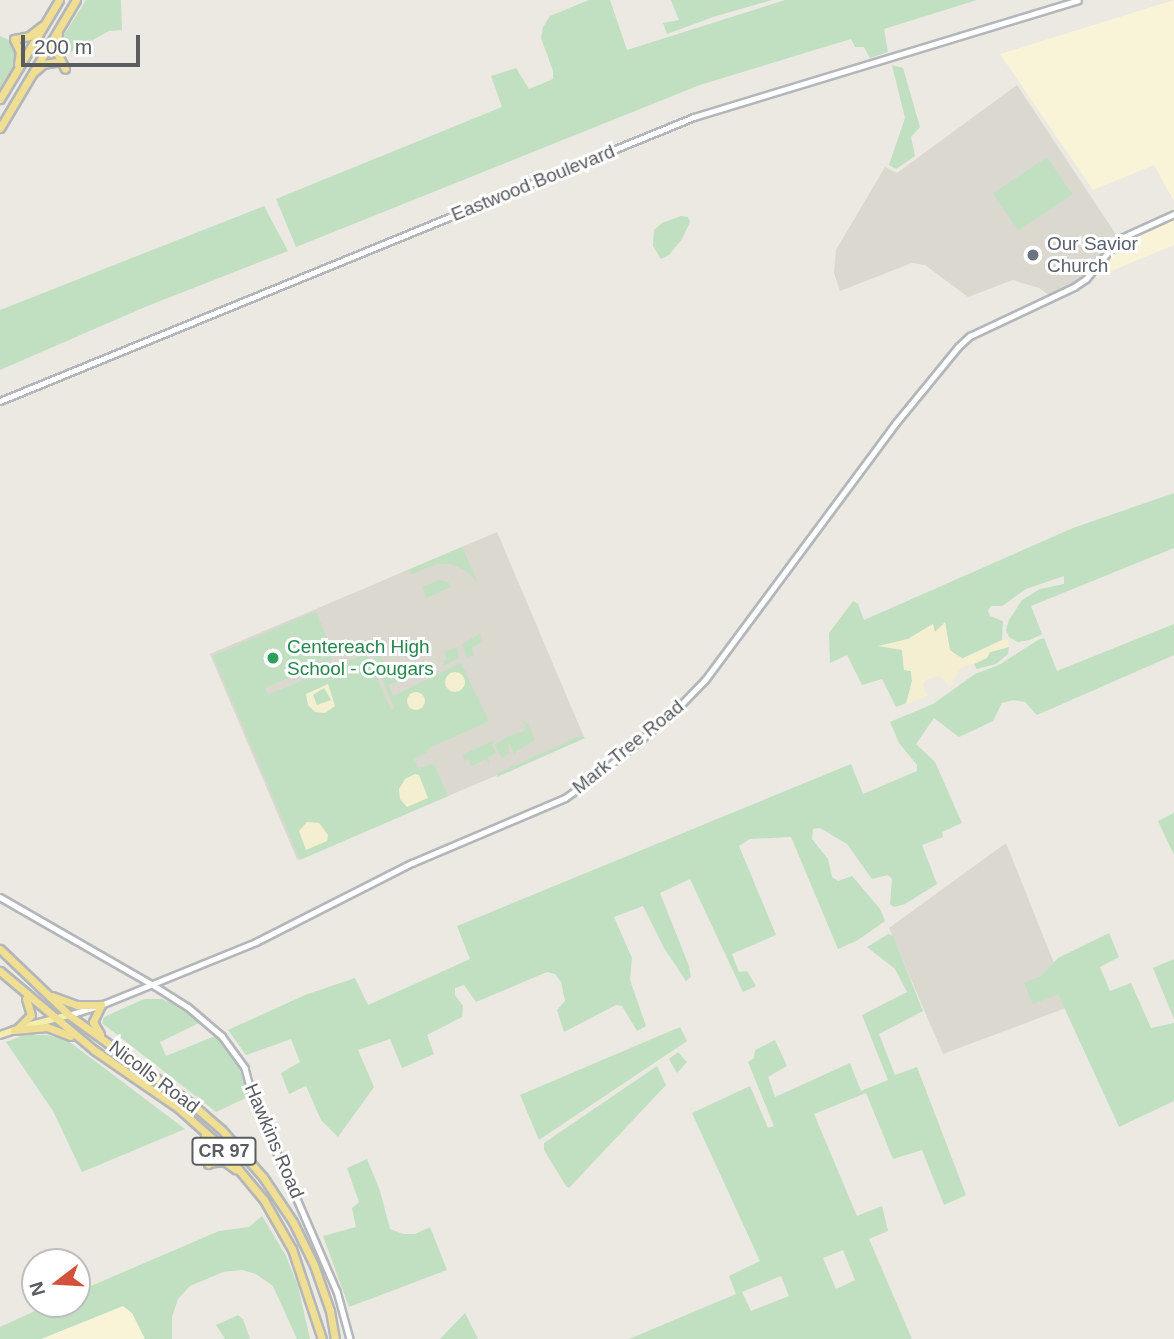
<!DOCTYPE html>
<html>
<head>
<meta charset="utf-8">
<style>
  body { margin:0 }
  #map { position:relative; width:1174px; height:1339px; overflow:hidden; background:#ebe9e1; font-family:Arial,sans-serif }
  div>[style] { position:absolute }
  .commercial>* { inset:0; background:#f9f3d7 }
  .education>* { inset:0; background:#dad8cf; transform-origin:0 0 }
  .green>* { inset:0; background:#c0e0c1; transform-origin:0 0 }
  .sand>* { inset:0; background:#f5efd1 }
  .round { border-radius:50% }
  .roads { filter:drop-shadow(2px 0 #b3b6ba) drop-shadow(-2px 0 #b3b6ba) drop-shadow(0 2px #b3b6ba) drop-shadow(0 -2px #b3b6ba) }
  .minor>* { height:4.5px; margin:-2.25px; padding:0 2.25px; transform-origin:2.25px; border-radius:2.25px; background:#fff }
  .major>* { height:6px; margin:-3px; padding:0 3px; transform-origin:3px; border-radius:3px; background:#f5edab }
  .highway>* { height:7px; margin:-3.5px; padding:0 3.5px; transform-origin:3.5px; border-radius:3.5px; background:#f0de92 }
  .dots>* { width:19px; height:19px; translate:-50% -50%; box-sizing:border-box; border:4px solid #fff; border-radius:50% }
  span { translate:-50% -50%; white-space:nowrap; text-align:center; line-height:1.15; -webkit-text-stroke:6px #fff; paint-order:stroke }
  .shield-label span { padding:2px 5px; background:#fff; border:2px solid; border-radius:5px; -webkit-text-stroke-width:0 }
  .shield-label { font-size:18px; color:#595c60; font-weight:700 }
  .street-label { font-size:19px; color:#595c60 }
  .worship-label { font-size:19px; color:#5b616d }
  .left { translate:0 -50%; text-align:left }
  .leisure-label { font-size:19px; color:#27864d }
  .north { position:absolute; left:21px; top:1248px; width:70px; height:70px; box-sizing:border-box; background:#fff; border:2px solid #bdbebf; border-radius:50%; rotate:253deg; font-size:19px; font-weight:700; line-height:28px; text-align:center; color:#595c60 }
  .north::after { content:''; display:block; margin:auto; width:24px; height:32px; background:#d4523d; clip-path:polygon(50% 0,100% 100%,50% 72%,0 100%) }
  .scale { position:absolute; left:21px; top:35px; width:119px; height:32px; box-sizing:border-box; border:4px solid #595c60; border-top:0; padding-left:9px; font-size:21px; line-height:24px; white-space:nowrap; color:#595c60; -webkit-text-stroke:5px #fff; paint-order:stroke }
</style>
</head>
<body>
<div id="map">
  <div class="commercial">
    <i style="clip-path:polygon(1174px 0,1174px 201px,1154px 165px,1093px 190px,1000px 54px)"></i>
    <i style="clip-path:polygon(1174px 214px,1174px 245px,1092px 279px,1090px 275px,1119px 239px)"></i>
    <i style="clip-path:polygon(123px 1306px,132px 1313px,145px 1339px,41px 1339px)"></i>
  </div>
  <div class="education">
    <i style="clip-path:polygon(1017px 85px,1119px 239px,1086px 279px,1053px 298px,1039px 288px,1013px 280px,968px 297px,925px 265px,912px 263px,840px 291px,834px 273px,836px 250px,885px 167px,897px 173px)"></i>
    <i style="left:497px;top:532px;width:224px;height:312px;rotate:67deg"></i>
    <i style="clip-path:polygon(1006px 843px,1071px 1006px,943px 1054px,889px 928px)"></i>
  </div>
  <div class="green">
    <i style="clip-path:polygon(86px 0,121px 0,122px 30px,109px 31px,69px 53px,60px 41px)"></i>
    <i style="clip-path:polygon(589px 0,610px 0,627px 50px,785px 0,977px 0,884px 29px,888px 52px,870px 58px,864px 47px,855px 47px,851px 39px,700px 85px,296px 247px,276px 199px,502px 107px,491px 76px,516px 68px,529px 89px,553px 79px,553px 71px,541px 38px,543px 27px,550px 16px)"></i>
    <i style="clip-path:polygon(671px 0,772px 0,713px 17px,667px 34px,663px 23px,679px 20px)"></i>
    <i style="clip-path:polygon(0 36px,11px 41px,19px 57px,0 90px)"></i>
    <i style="clip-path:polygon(892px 65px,903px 68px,920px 127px,911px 137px,915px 156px,896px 169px,889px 165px,905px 118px)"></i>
    <i style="left:1047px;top:157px;width:45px;height:65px;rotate:56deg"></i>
    <i style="clip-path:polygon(264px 206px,288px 251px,145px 307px,0 370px,0 310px)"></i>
    <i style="clip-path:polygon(681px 216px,688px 217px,690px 222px,682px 239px,669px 255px,661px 259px,653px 246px,654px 230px,662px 223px)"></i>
    <i style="clip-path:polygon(1174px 493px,1174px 548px,1031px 606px,1042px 634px,1030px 640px,1018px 642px,1009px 637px,1006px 630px,1009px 620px,1022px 600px,1040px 589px,1064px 584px,1064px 576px,1026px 589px,1002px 606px,991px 606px,988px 611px,990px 616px,1003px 621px,1002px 640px,964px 659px,949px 650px,945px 623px,934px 633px,933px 624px,908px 639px,881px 646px,902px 649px,904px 669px,911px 671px,912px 681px,906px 703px,896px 707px,882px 679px,862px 685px,847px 655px,830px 663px,829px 633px,853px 601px,858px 604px,864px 620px,1073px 528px)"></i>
    <i style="clip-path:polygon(462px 547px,478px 583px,465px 570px,451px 564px,436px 564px,412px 574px,408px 570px)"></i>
    <i style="clip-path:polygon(440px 580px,448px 582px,451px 587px,426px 598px,422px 587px)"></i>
    <i style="clip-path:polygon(316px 611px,331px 648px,323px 652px,320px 659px,330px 656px,332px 660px,265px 688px,268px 695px,366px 654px,391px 710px,394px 708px,374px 658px,380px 654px,391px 679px,405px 672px,407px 677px,389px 685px,393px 696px,461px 663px,489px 721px,429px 748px,426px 753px,414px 759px,418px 768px,434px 764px,448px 796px,300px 860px,213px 656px)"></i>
    <i style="clip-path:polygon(1174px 624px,1174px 655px,1037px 715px,1025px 702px,1013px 700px,1002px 703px,993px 721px,959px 737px,934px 718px,916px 744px,935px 762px,962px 823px,942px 832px,943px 837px,922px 845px,937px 884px,905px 904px,894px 907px,890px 904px,892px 879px,888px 875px,872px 879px,847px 844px,820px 828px,813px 829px,812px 839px,828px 859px,832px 877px,838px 881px,852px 876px,880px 909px,885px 921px,858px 940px,838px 949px,791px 837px,750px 839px,739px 846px,776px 935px,732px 954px,739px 972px,747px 971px,756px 986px,743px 992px,690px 879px,660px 893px,689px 966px,691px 977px,686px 981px,664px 948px,643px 906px,614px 917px,632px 958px,630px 980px,646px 1026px,637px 1031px,622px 1006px,616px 1005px,564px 1032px,557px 1010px,565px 1001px,561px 982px,555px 974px,547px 972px,476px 1002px,464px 985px,455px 988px,455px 995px,463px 1006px,462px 1017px,427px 1035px,434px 1054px,402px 1068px,390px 1039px,358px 1050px,374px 1087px,338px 1137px,321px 1120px,306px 1086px,289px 1094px,281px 1073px,300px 1062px,291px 1039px,246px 1055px,228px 1030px,305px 995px,355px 978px,368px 1005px,470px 959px,457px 926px,851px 764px,863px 794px,917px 771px,917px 765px,899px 743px,890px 722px,933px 704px,975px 674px,999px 665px,1038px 640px,1044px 638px,1057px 671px)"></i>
    <i style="clip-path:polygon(480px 634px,483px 642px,472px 647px,474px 655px,467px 658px,462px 644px)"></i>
    <i style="clip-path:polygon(457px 647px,459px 658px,444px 666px,443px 662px,447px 660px,444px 652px)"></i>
    <i style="clip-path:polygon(1009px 647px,1008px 654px,996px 664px,977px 669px,974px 664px,986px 658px,990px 652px)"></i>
    <i style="clip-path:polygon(521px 721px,528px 723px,535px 740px,516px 751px,515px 755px,508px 741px,509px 754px,502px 758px,495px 745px,507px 737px,524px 731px,526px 725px)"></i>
    <i style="clip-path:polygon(580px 736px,585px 738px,497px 777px,498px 773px)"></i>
    <i style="clip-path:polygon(495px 740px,492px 744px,496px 753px,488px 757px,490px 766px,486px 759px,471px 766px,468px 759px,464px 760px,462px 755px)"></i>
    <i style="clip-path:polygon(1174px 813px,1174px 855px,1158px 821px)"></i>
    <i style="clip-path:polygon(1109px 933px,1119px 957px,1100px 967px,1110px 991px,1131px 983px,1151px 1028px,1174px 1023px,1174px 1101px,1119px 1127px,1058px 994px,1033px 1004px,1024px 983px,1041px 976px,1058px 958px)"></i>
    <i style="clip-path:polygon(evenodd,888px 934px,893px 936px,923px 1011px,879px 1034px,895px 1075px,917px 1067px,966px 1195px,944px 1205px,922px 1150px,893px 1159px,866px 1093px,814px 1114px,857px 1216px,882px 1206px,888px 1231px,869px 1239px,912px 1339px,629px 1339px,736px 1294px,729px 1276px,760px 1261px,692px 1113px,750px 1086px,768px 1128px,774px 1126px,748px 1062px,754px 1058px,755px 1050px,775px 1040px,787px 1066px,768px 1077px,775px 1097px,850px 1063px,861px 1091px,888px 1080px,862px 1015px,907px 992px,895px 969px,867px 947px,888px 934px,843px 1250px,855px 1280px,836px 1289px,823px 1258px,843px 1250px,888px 934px,781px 1276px,789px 1296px,751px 1311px,742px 1292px,781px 1276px)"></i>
    <i style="clip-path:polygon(1174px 959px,1174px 1019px,1153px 968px)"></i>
    <i style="clip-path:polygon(144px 999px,162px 999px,181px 1007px,199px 1023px,160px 1042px,166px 1056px,215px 1036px,233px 1055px,245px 1082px,248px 1097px,216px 1112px,102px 1023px,104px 1017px)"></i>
    <i style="clip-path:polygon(680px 1027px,687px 1041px,539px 1140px,520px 1095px)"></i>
    <i style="clip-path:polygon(24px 1035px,47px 1035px,67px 1040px,185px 1129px,82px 1172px,53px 1111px,6px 1042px)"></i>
    <i style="clip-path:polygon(678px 1052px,687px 1062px,677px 1073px,669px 1059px)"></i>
    <i style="clip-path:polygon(657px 1066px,666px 1085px,569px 1188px,566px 1186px,544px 1150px,544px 1143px)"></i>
    <i style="clip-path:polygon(367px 1159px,380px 1191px,390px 1229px,403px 1234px,415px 1234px,430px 1227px,447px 1270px,349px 1307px,323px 1236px,356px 1227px,352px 1208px,359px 1202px,347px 1168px)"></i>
    <i style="clip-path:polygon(262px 1216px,286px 1256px,298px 1286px,310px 1339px,297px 1339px,273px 1286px,256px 1274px,242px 1270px,223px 1272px,190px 1286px,178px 1299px,172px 1317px,172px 1339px,145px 1339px,132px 1313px,123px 1306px,41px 1339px,0 1339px,0 1327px,50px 1304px,77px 1304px,77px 1292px,219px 1231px,249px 1227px)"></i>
    <i style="clip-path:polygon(465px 1313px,478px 1339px,440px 1339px)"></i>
    <i style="clip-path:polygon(238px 1315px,243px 1319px,250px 1339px,225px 1339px,216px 1325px)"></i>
  </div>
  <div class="sand">
    <i style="clip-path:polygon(945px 622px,950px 650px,961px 659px,1002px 640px,1008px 640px,1009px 647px,990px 652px,987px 658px,974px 664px,961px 667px,950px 687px,940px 676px,927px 679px,923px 684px,924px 691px,929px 695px,907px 704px,912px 681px,911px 671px,904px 670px,902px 650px,878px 646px,908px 639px,933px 624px,935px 632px)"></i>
    <i class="round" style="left:445px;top:672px;width:20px;height:20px"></i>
    <i style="clip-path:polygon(evenodd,328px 684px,335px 706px,325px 713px,315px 712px,308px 705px,306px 694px,328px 684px,324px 688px,331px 700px,317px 705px,313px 695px,324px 688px)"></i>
    <i class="round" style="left:407px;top:692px;width:18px;height:18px"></i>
    <i style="clip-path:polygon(415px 774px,419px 775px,428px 798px,407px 807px,400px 799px,399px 789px,405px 779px)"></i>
    <i style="clip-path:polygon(307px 822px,319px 823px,328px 835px,327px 841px,306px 850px,299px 831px)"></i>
  </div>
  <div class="roads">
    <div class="minor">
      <i style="left:0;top:401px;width:750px;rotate:-22.26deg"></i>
      <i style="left:694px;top:117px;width:401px;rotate:-16.9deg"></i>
      <i style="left:0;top:897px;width:177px;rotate:29.9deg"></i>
      <i style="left:153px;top:985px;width:41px;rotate:32.2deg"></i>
      <i style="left:188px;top:1007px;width:45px;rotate:40.5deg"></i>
      <i style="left:222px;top:1036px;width:39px;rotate:54deg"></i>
      <i style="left:245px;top:1068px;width:28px;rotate:75deg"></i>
      <i style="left:252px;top:1095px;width:214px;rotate:66.6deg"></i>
      <i style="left:337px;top:1291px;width:50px;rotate:74.8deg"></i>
      <i style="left:69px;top:1015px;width:34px;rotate:-17deg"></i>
      <i style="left:101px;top:1005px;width:167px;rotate:-22.1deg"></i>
      <i style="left:256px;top:942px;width:175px;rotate:-26.9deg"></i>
      <i style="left:412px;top:863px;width:166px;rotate:-23deg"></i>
      <i style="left:565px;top:798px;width:47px;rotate:-35.4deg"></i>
      <i style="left:603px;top:771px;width:89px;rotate:-39.6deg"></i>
      <i style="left:672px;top:714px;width:47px;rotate:-45.9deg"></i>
      <i style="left:705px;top:680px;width:319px;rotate:-53.4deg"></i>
      <i style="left:895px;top:424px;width:99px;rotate:-50.7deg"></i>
      <i style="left:958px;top:347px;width:16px;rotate:-43deg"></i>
      <i style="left:970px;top:336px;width:115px;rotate:-25.2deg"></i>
      <i style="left:1074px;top:287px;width:14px;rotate:-34deg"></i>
      <i style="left:1086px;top:279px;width:52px;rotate:-50.5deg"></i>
      <i style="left:1119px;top:239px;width:60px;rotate:-24.4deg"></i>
    </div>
    <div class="major">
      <i style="left:27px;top:1026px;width:43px;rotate:-14.7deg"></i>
      <i style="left:0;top:1035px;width:18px;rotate:-19deg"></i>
    </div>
    <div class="highway">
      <i style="left:58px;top:34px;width:15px;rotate:101deg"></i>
      <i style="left:55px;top:49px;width:22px;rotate:63deg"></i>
      <i style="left:18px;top:64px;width:12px;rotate:-81deg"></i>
      <i style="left:20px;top:52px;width:14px;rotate:-115deg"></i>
      <i style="left:14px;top:39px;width:15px;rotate:-11deg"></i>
      <i style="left:29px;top:36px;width:16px;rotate:-38deg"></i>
      <i style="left:33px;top:73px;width:13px;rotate:-42deg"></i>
      <i style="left:43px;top:64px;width:12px;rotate:-9deg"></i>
      <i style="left:0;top:99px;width:115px;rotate:-59.2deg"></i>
      <i style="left:0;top:128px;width:149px;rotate:-59.3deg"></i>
      <i style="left:0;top:949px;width:95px;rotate:43.7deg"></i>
      <i style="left:69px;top:1015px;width:153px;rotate:36deg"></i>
      <i style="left:193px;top:1105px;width:38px;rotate:41deg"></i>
      <i style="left:222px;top:1130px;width:62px;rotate:48.9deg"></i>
      <i style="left:263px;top:1177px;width:54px;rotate:56.3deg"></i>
      <i style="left:293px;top:1222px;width:48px;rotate:64deg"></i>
      <i style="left:314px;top:1265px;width:49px;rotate:70.8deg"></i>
      <i style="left:330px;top:1311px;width:28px;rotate:80deg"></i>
      <i style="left:0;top:971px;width:123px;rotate:40deg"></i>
      <i style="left:94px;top:1050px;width:102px;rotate:34.6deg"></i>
      <i style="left:178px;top:1108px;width:50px;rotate:41.7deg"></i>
      <i style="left:215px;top:1141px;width:77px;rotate:50.3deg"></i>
      <i style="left:264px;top:1200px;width:56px;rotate:60.3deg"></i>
      <i style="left:292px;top:1249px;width:95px;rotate:71.6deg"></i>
      <i style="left:52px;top:996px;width:27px;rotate:20deg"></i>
      <i style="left:77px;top:1005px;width:24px"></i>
      <i style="left:18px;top:1028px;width:18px;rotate:-45deg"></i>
      <i style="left:31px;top:1015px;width:17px;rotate:-107deg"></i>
      <i style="left:14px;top:1030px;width:33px;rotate:-5deg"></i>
      <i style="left:47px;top:1027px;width:25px;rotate:21deg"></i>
      <i style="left:100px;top:1034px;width:14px;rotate:-120deg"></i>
      <i style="left:93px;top:1022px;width:19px;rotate:-65deg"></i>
      <i style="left:205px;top:1135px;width:21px;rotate:61deg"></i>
      <i style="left:215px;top:1153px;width:13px;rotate:122deg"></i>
      <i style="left:208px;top:1163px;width:16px;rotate:-7deg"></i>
      <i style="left:224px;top:1161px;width:14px;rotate:36deg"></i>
    </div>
  </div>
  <div class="dots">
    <i style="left:1033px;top:255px;background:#6b7280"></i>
    <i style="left:273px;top:658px;background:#2e9e5b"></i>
  </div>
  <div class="shield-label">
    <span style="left:224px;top:1151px">CR 97</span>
  </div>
  <div class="street-label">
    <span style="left:533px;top:183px;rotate:-22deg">Eastwood Boulevard</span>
    <span style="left:628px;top:747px;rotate:-39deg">Mark Tree Road</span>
    <span style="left:154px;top:1077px;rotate:37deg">Nicolls Road</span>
    <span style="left:274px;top:1141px;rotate:67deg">Hawkins Road</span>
  </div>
  <div class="worship-label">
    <span class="left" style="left:1047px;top:255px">Our Savior<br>Church</span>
  </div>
  <div class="leisure-label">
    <span class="left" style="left:287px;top:658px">Centereach High<br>School - Cougars</span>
  </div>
  <div class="north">N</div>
  <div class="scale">200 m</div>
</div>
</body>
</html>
